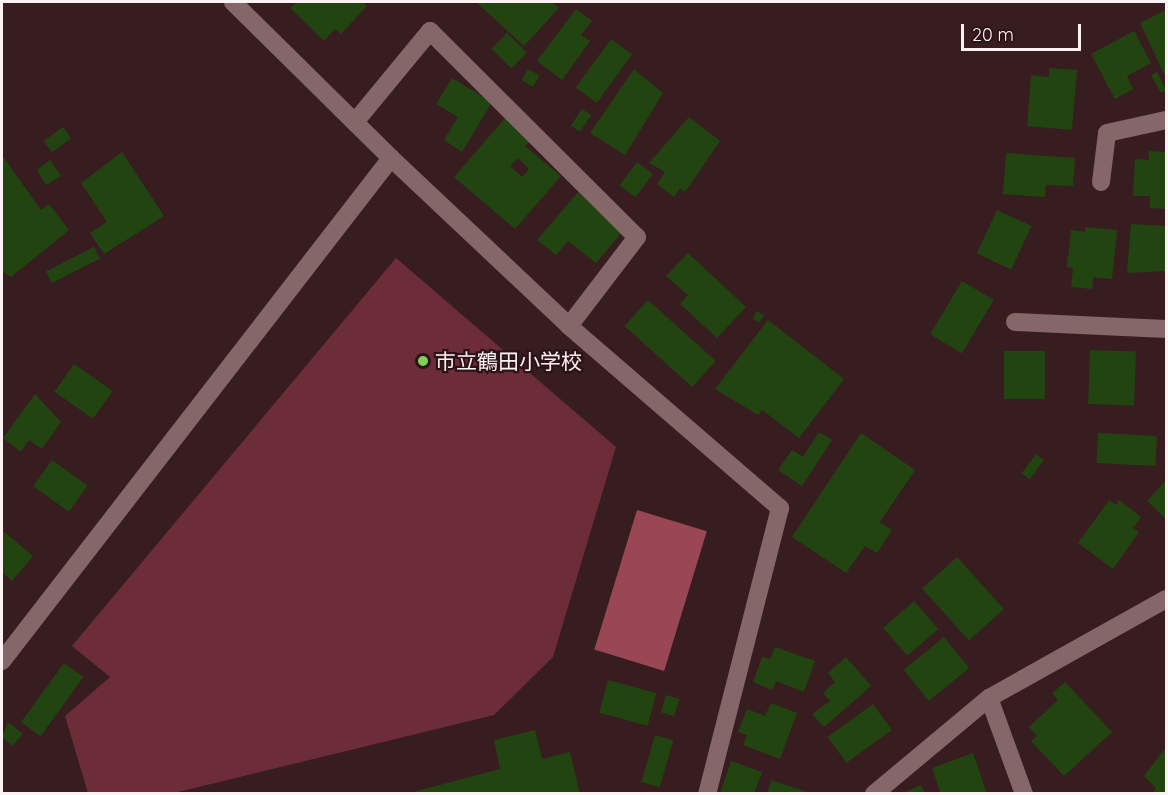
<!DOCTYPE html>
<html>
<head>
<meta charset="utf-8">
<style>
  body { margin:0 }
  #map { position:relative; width:1168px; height:795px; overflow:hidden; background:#371d20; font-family:Quicksand,"Noto Sans JP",sans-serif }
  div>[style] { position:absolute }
  .green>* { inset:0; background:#6c2d38 }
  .water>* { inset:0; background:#994755; transform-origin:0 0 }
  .building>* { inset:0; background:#224410; transform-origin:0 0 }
  .minor>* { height:18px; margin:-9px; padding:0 9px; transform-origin:9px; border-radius:9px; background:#856669 }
  .dots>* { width:16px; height:16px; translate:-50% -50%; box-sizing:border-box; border:3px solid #2c1317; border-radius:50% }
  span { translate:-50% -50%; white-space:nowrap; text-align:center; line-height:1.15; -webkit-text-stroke:4.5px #2c1317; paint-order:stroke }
  .poi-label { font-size:21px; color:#fdf2f3 }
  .left { translate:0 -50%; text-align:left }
  .frame { position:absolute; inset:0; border:3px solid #fdf2f3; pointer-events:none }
  .scale { position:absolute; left:961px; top:24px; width:120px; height:27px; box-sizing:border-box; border:3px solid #fdf2f3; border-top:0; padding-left:8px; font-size:18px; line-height:21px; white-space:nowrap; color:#fdf2f3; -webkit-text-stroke:4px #2c1317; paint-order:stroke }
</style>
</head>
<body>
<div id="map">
  <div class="green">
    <i style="clip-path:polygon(396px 258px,616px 447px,553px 657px,494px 715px,174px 793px,88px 793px,65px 716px,110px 677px,72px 646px)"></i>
  </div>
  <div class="water">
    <i style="left:637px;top:510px;width:73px;height:146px;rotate:17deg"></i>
  </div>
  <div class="building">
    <i style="clip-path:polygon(297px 2px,362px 2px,367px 6px,341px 34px,335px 29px,324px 41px,290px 8px)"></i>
    <i style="clip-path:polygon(476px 2px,552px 2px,559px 8px,524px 46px)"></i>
    <i style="clip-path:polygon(576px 9px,592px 21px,581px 35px,590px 41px,562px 80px,537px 61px)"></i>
    <i style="clip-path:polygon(1166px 10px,1166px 78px,1140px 23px)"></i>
    <i style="clip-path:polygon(1134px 31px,1151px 63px,1127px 76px,1133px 89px,1115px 99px,1091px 54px)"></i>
    <i style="left:507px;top:33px;width:28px;height:22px;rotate:45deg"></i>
    <i style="left:611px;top:39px;width:26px;height:60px;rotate:36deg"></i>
    <i style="clip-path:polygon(1049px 68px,1077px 70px,1072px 130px,1027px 126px,1031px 75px,1049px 77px)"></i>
    <i style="left:528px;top:69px;width:13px;height:13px;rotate:29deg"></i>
    <i style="clip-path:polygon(634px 69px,663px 93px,625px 155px,590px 133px)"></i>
    <i style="clip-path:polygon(1157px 72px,1166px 90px,1161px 93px,1151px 75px)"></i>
    <i style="clip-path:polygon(452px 78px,492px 102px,462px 152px,444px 140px,458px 117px,436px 104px)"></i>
    <i style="left:582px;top:109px;width:11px;height:20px;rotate:34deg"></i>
    <i style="clip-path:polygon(evenodd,506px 117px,532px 139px,525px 146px,561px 176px,515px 229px,454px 177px,506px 117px,518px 158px,529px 169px,522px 177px,510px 166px,518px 158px)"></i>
    <i style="clip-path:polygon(689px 117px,720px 141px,685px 192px,680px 188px,674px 197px,657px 184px,665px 172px,649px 163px)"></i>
    <i style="left:63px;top:127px;width:14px;height:24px;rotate:54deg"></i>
    <i style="clip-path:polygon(1148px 151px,1166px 152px,1166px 209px,1150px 208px,1150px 196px,1133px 196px,1135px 159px,1149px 160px)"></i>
    <i style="clip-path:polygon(122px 152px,164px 216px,104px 254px,90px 233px,107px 222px,81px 183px)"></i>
    <i style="clip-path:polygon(1006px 153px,1075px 158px,1073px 186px,1046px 185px,1045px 197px,1003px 194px)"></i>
    <i style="clip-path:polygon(2px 155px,41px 210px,49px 204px,69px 230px,11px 277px,2px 271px)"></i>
    <i style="clip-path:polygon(50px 160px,61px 176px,46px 185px,37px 170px)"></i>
    <i style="left:637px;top:162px;width:20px;height:29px;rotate:37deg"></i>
    <i style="clip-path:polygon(578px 192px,622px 232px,596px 263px,568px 241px,556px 255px,537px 240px)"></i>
    <i style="left:997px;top:210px;width:38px;height:48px;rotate:25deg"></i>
    <i style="clip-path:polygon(1131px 224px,1166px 226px,1166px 271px,1127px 273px)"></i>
    <i style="clip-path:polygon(1085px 227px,1117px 230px,1112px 279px,1093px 277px,1092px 289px,1071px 287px,1073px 268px,1067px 267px,1071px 230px,1085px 232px)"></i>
    <i style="left:94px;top:247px;width:13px;height:54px;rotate:63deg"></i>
    <i style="clip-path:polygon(688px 253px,746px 307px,717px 338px,680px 304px,688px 295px,666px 276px)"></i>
    <i style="left:962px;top:281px;width:37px;height:62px;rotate:31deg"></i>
    <i style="left:648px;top:300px;width:91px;height:35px;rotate:42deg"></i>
    <i style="left:757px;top:311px;width:8px;height:9px;rotate:30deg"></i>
    <i style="clip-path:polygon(768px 320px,844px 379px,799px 438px,762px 410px,758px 415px,715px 389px)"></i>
    <i style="left:1090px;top:350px;width:46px;height:54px;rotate:2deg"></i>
    <i style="left:1004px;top:351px;width:41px;height:48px"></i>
    <i style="left:74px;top:364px;width:47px;height:34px;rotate:35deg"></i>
    <i style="clip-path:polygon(35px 394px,61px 422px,42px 449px,29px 440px,21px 452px,3px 438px)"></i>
    <i style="clip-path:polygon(819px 432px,832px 440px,802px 486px,778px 470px,792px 450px,803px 457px)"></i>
    <i style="clip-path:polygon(861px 433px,915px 470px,880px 522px,892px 530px,877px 553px,865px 546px,846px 573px,792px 537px)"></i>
    <i style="left:1098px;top:433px;width:59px;height:30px;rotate:3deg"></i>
    <i style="left:1036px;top:454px;width:10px;height:24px;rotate:37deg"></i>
    <i style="left:52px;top:460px;width:44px;height:32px;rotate:36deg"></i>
    <i style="clip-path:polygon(1166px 480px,1166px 519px,1147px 501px)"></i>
    <i style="clip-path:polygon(1109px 500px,1116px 505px,1119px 500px,1141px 517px,1133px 528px,1139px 532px,1113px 569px,1078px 543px)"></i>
    <i style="clip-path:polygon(2px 530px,33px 556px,12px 581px,2px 572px)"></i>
    <i style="left:957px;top:557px;width:70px;height:47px;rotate:48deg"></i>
    <i style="left:914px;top:601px;width:37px;height:41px;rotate:49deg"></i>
    <i style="left:944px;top:637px;width:40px;height:52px;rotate:51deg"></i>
    <i style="clip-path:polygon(775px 647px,815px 661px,804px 692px,776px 681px,772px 690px,753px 682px,762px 657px,770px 659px)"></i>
    <i style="clip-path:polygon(846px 657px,871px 686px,824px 727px,812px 714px,830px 701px,823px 693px,835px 682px,828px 673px)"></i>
    <i style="left:64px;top:663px;width:24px;height:73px;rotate:36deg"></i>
    <i style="left:608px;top:680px;width:50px;height:34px;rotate:15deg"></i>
    <i style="clip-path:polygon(1065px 682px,1112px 732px,1064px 776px,1031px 741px,1037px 736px,1029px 727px,1058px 700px,1052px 693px)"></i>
    <i style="left:666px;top:695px;width:14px;height:18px;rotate:17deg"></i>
    <i style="clip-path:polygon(771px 703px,797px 713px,780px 759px,743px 745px,747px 735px,738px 732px,747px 709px,765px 716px)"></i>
    <i style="left:873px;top:704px;width:32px;height:56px;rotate:54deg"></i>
    <i style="clip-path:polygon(8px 722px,23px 734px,12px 746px,2px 737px)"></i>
    <i style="clip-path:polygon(535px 730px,542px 759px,570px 752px,580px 794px,406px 794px,500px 769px,494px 740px)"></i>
    <i style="left:655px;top:735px;width:19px;height:49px;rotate:16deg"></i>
    <i style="clip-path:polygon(1166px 747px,1166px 794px,1152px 794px,1156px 788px,1144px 776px)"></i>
    <i style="clip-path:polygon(973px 753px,987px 794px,941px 794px,932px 768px)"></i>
    <i style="clip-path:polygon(731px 761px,762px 772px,754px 794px,720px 793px)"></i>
    <i style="clip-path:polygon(771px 780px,810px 793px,810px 794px,767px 794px)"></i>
    <i style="clip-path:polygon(921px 785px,925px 794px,901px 794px)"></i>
  </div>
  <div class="minor">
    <i style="left:355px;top:122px;width:118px;rotate:-50.5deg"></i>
    <i style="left:430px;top:31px;width:292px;rotate:44.9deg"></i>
    <i style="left:637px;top:237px;width:112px;rotate:127.4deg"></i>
    <i style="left:391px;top:158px;width:245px;rotate:43.3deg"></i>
    <i style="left:569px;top:326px;width:279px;rotate:40.8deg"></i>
    <i style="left:780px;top:508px;width:295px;rotate:104.3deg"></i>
    <i style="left:1101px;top:182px;width:49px;rotate:-83deg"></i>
    <i style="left:1107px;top:133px;width:60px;rotate:-12.4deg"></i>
    <i style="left:1015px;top:322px;width:151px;rotate:2.7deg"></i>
    <i style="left:2px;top:661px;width:636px;rotate:-52.28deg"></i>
    <i style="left:391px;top:158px;width:222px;rotate:-135.4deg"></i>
    <i style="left:874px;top:794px;width:150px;rotate:-39.9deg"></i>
    <i style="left:1024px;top:794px;width:102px;rotate:-110deg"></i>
    <i style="left:989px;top:698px;width:203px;rotate:-29.2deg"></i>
  </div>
  <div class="dots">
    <i style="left:423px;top:361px;background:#7dd153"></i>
  </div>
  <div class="poi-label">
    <span class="left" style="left:435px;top:361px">市立鶴田小学校</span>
  </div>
  <div class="frame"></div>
  <div class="scale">20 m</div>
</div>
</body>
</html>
